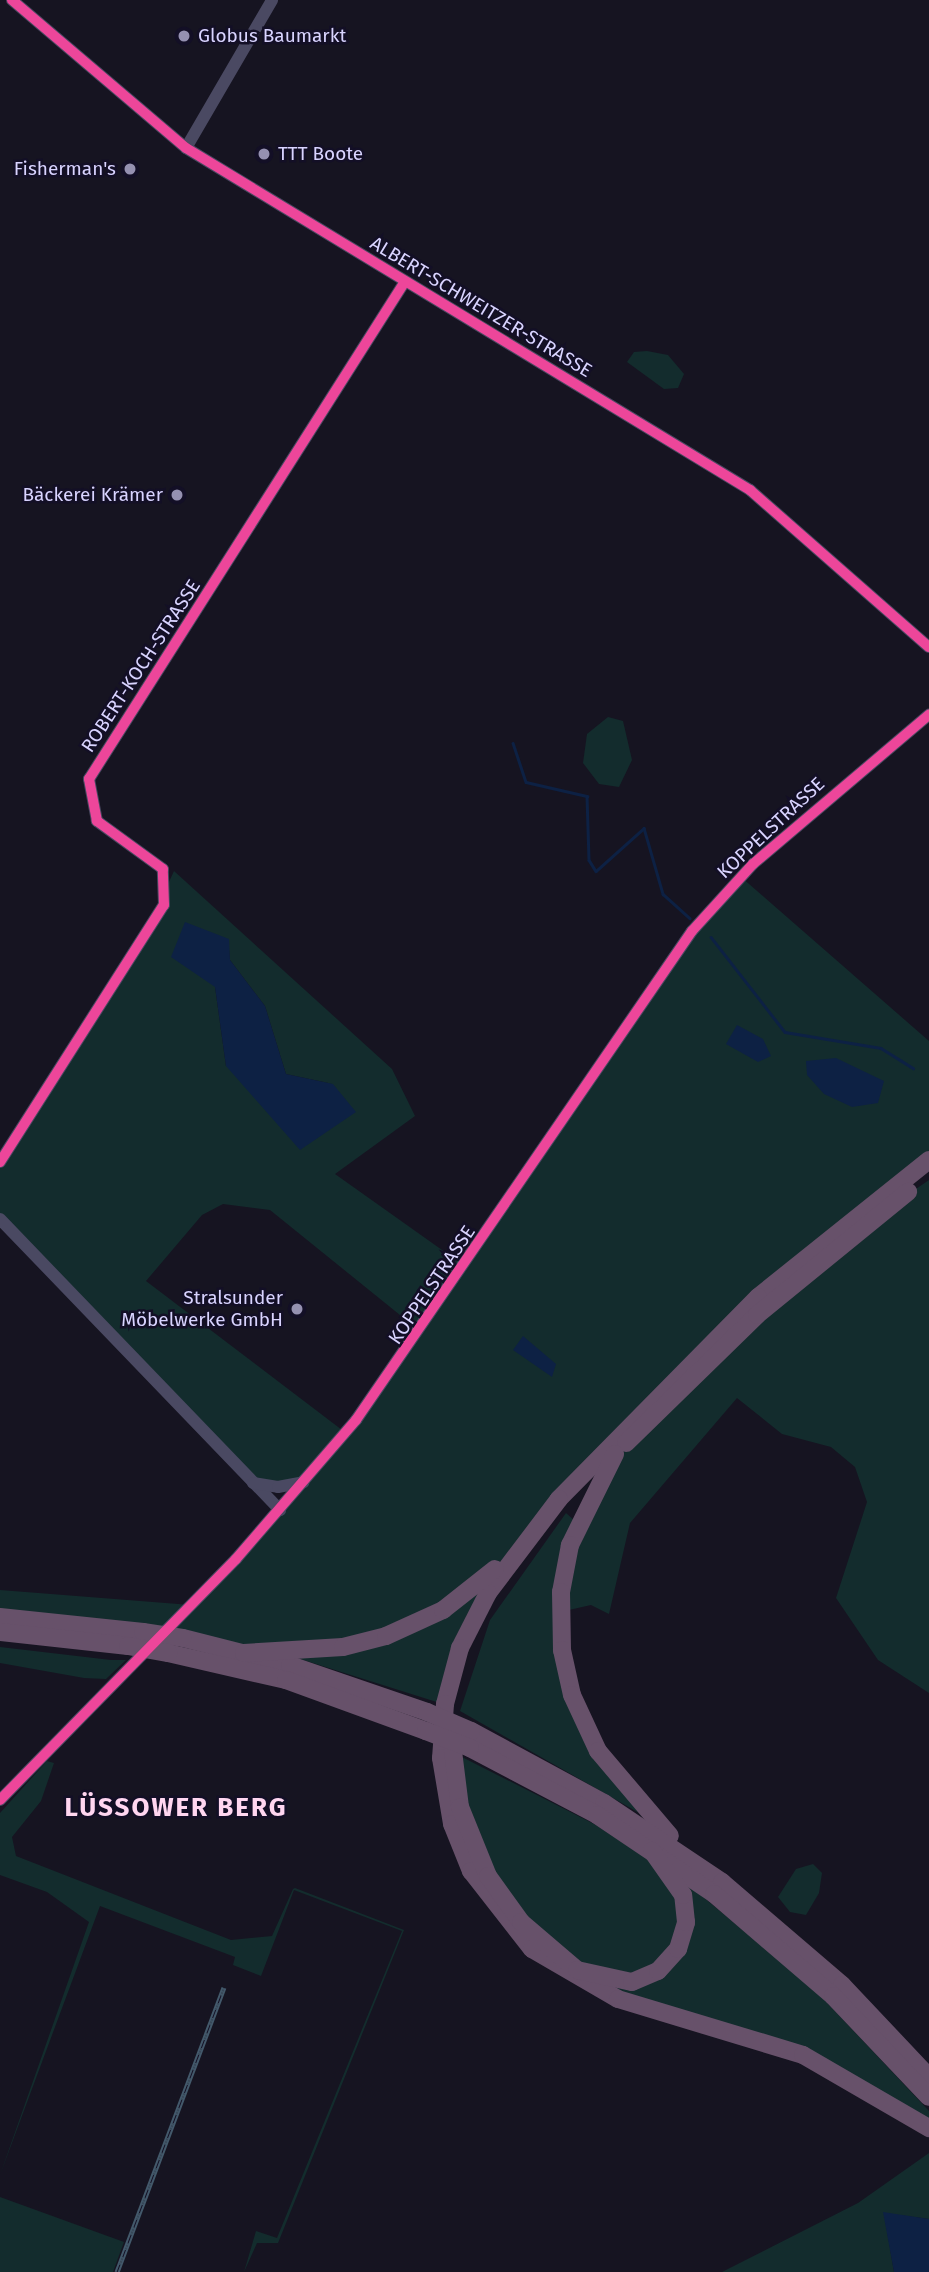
<!DOCTYPE html>
<html>
<head>
<meta charset="utf-8">
<style>
  body { margin:0 }
  #map { position:relative; width:929px; height:2272px; overflow:hidden; background:#161421; font-family:"Fira Sans",sans-serif }
  div>[style] { position:absolute }
  .green>* { inset:0; background:#132c2d }
  .water>* { inset:0; background:#0d2144 }
  .stream>* { height:2.5px; margin:-1.25px; padding:0 1.25px; transform-origin:1.25px; border-radius:1.25px; background:#0d2144 }
  .minor>* { height:12px; margin:-6px; padding:0 6px; transform-origin:6px; border-radius:6px; background:#4a4962 }
  .highway>* { height:18px; margin:-9px; padding:0 9px; transform-origin:9px; border-radius:9px; background:#67516a }
  .rail>* { height:5px; margin-top:-2.5px; transform-origin:0; background:repeating-linear-gradient(90deg,#130f26 0 8px,#43596b 0 16px); box-sizing:border-box; border-block:2px solid #43596b }
  .highway-bridge>* { height:18px; margin:-9px; padding:0 9px; transform-origin:9px; border-radius:9px; background:#67516a }
  .cycleway>* { height:10px; margin:-5px; padding:0 5px; transform-origin:5px; border-radius:5px; background:#ed469a }
  .dots>* { width:19px; height:19px; translate:-50% -50%; box-sizing:border-box; border:4px solid #130f26; border-radius:50% }
  span { translate:-50% -50%; white-space:nowrap; text-align:center; line-height:1.15; -webkit-text-stroke:5px #130f26; paint-order:stroke }
  .poi-label { font-size:19px; color:#d9d4ff }
  .left { translate:0 -50%; text-align:left }
  .right { translate:-100% -50%; text-align:right }
  .street-label { font-size:19px; color:#d9d4ff }
  .district-label { font-size:26px; color:#ffd6f0; font-weight:700; letter-spacing:2px }
</style>
</head>
<body>
<div id="map">
  <div class="green">
    <i style="clip-path:polygon(647px 351px,668px 355px,684px 374px,678px 388px,664px 389px,627px 362px,634px 352px)"></i>
    <i style="clip-path:polygon(608px 717px,623px 721px,632px 760px,619px 787px,599px 784px,583px 763px,587px 734px)"></i>
    <i style="clip-path:polygon(evenodd,174px 871px,392px 1069px,415px 1116px,335px 1174px,466px 1267px,628px 1019px,741px 877px,929px 1041px,929px 1160px,854px 1218px,495px 1570px,386px 1636px,244px 1653px,0 1617px,0 1590px,191px 1605px,303px 1482px,253px 1483px,0 1219px,0 1162px,133px 960px,174px 871px,228px 939px,230px 960px,265px 1006px,286px 1074px,333px 1084px,226px 1066px,215px 987px,228px 939px,174px 871px,223px 1204px,270px 1210px,421px 1332px,346px 1433px,146px 1281px,202px 1215px,223px 1204px)"></i>
    <i style="clip-path:polygon(929px 1180px,929px 1693px,878px 1660px,836px 1598px,867px 1502px,855px 1467px,831px 1447px,782px 1434px,737px 1398px,630px 1523px,609px 1614px,591px 1605px,560px 1612px,561px 1592px,615px 1454px,888px 1208px)"></i>
    <i style="clip-path:polygon(566px 1513px,575px 1521px,563px 1557px,568px 1693px,648px 1818px,460px 1711px,490px 1620px)"></i>
    <i style="clip-path:polygon(490px 1581px,443px 1704px,297px 1658px,339px 1652px)"></i>
    <i style="clip-path:polygon(0 1647px,111px 1660px,126px 1660px,106px 1679px,84px 1678px,0 1663px)"></i>
    <i style="clip-path:polygon(458px 1755px,596px 1825px,658px 1866px,675px 1885px,683px 1931px,646px 1974px,588px 1971px,522px 1917px,469px 1826px)"></i>
    <i style="clip-path:polygon(47px 1761px,54px 1763px,41px 1801px,12px 1837px,16px 1856px,231px 1940px,272px 1936px,293px 1889px,295px 1888px,404px 1930px,278px 2243px,257px 2243px,244px 2272px,256px 2231px,277px 2238px,402px 1931px,294px 1890px,261px 1976px,233px 1965px,235px 1957px,100px 1906px,0 2175px,89px 1922px,47px 1892px,0 1875px,0 1813px)"></i>
    <i style="clip-path:polygon(452px 1776px,510px 1916px,615px 1986px,679px 1957px,684px 1881px,818px 1993px,929px 2111px,929px 2124px,894px 2098px,620px 1995px,501px 1911px)"></i>
    <i style="clip-path:polygon(813px 1864px,822px 1873px,819px 1893px,806px 1915px,790px 1912px,778px 1897px,796px 1869px)"></i>
    <i style="clip-path:polygon(929px 2153px,929px 2219px,884px 2213px,894px 2272px,722px 2272px,858px 2203px)"></i>
    <i style="clip-path:polygon(0 2197px,124px 2242px,113px 2272px,0 2272px)"></i>
  </div>
  <div class="water">
    <i style="clip-path:polygon(185px 922px,229px 939px,230px 960px,265px 1006px,286px 1074px,333px 1084px,356px 1112px,300px 1150px,226px 1066px,215px 987px,171px 957px)"></i>
    <i style="clip-path:polygon(737px 1025px,763px 1039px,771px 1056px,758px 1062px,726px 1044px)"></i>
    <i style="clip-path:polygon(836px 1058px,884px 1081px,878px 1103px,852px 1107px,824px 1094px,807px 1075px,806px 1061px)"></i>
    <i style="clip-path:polygon(523px 1336px,556px 1364px,552px 1377px,513px 1350px)"></i>
    <i style="clip-path:polygon(883px 2212px,929px 2219px,929px 2272px,894px 2272px)"></i>
  </div>
  <div class="stream">
    <i style="left:513px;top:743px;width:41px;rotate:71.6deg"></i>
    <i style="left:526px;top:782px;width:63px;rotate:12.9deg"></i>
    <i style="left:587px;top:796px;width:64px;rotate:88.2deg"></i>
    <i style="left:589px;top:860px;width:13px;rotate:58deg"></i>
    <i style="left:596px;top:871px;width:64px;rotate:-41.9deg"></i>
    <i style="left:644px;top:828px;width:69px;rotate:73.9deg"></i>
    <i style="left:663px;top:894px;width:36px;rotate:42deg"></i>
    <i style="left:711px;top:937px;width:120px;rotate:52.1deg"></i>
    <i style="left:785px;top:1032px;width:97px;rotate:9.5deg"></i>
    <i style="left:881px;top:1048px;width:38px;rotate:32deg"></i>
  </div>
  <div class="minor">
    <i style="left:12px;top:0;width:228px;rotate:40.4deg"></i>
    <i style="left:186px;top:148px;width:660px;rotate:31.23deg"></i>
    <i style="left:750px;top:490px;width:238px;rotate:41.3deg"></i>
    <i style="left:186px;top:148px;width:171px;rotate:-59.8deg"></i>
    <i style="left:0;top:1162px;width:305px;rotate:-57.5deg"></i>
    <i style="left:164px;top:905px;width:36px;rotate:-92deg"></i>
    <i style="left:163px;top:869px;width:82px;rotate:-144deg"></i>
    <i style="left:97px;top:821px;width:43px;rotate:-100.8deg"></i>
    <i style="left:89px;top:779px;width:588px;rotate:-57.58deg"></i>
    <i style="left:0;top:1219px;width:404px;rotate:46.1deg"></i>
    <i style="left:253px;top:1483px;width:25px;rotate:9deg"></i>
    <i style="left:278px;top:1487px;width:26px;rotate:-11deg"></i>
    <i style="left:0;top:1800px;width:337px;rotate:-45.6deg"></i>
    <i style="left:236px;top:1559px;width:184px;rotate:-49.2deg"></i>
    <i style="left:356px;top:1420px;width:593px;rotate:-55.51deg"></i>
    <i style="left:692px;top:931px;width:91px;rotate:-47.7deg"></i>
    <i style="left:753px;top:864px;width:231px;rotate:-40.3deg"></i>
  </div>
  <div class="highway">
    <i style="left:929px;top:1160px;width:219px;rotate:141.3deg"></i>
    <i style="left:758px;top:1297px;width:284px;rotate:134.6deg"></i>
    <i style="left:559px;top:1499px;width:118px;rotate:127.1deg"></i>
    <i style="left:488px;top:1593px;width:62px;rotate:117deg"></i>
    <i style="left:460px;top:1648px;width:58px;rotate:105deg"></i>
    <i style="left:445px;top:1704px;width:54px;rotate:94.2deg"></i>
    <i style="left:441px;top:1758px;width:67px;rotate:80.5deg"></i>
    <i style="left:452px;top:1824px;width:51px;rotate:68deg"></i>
    <i style="left:471px;top:1871px;width:99px;rotate:52deg"></i>
    <i style="left:532px;top:1949px;width:99px;rotate:30.2deg"></i>
    <i style="left:618px;top:1999px;width:193px;rotate:16.8deg"></i>
    <i style="left:803px;top:2055px;width:146px;rotate:30.1deg"></i>
    <i style="left:626px;top:1443px;width:183px;rotate:-44.3deg"></i>
    <i style="left:757px;top:1315px;width:195px;rotate:-39.2deg"></i>
    <i style="left:615px;top:1454px;width:102px;rotate:116.3deg"></i>
    <i style="left:570px;top:1545px;width:48px;rotate:100.8deg"></i>
    <i style="left:561px;top:1592px;width:58px;rotate:89deg"></i>
    <i style="left:562px;top:1650px;width:46px;rotate:77.5deg"></i>
    <i style="left:572px;top:1695px;width:62px;rotate:65.1deg"></i>
    <i style="left:598px;top:1751px;width:111px;rotate:49.7deg"></i>
    <i style="left:0;top:1617px;width:144px;rotate:6deg"></i>
    <i style="left:0;top:1632px;width:129px;rotate:6.2deg"></i>
    <i style="left:183px;top:1638px;width:110px;rotate:14.2deg"></i>
    <i style="left:290px;top:1665px;width:145px;rotate:18.9deg"></i>
    <i style="left:168px;top:1653px;width:121px;rotate:12.9deg"></i>
    <i style="left:286px;top:1680px;width:149px;rotate:20deg"></i>
    <i style="left:244px;top:1653px;width:99px;rotate:-3.5deg"></i>
    <i style="left:343px;top:1647px;width:44px;rotate:-14.3deg"></i>
    <i style="left:386px;top:1636px;width:63px;rotate:-24.5deg"></i>
    <i style="left:443px;top:1610px;width:66px;rotate:-38.3deg"></i>
    <i style="left:471px;top:1731px;width:151px;rotate:28.4deg"></i>
    <i style="left:604px;top:1803px;width:142px;rotate:33.8deg"></i>
    <i style="left:722px;top:1882px;width:158px;rotate:40.6deg"></i>
    <i style="left:842px;top:1985px;width:127px;rotate:46.6deg"></i>
    <i style="left:470px;top:1748px;width:144px;rotate:27.8deg"></i>
    <i style="left:597px;top:1815px;width:141px;rotate:34deg"></i>
    <i style="left:714px;top:1894px;width:157px;rotate:40.6deg"></i>
    <i style="left:833px;top:1996px;width:139px;rotate:46.5deg"></i>
    <i style="left:453px;top:1751px;width:56px;rotate:82.9deg"></i>
    <i style="left:460px;top:1807px;width:74px;rotate:67.9deg"></i>
    <i style="left:488px;top:1876px;width:57px;rotate:54.3deg"></i>
    <i style="left:521px;top:1922px;width:74px;rotate:40.6deg"></i>
    <i style="left:577px;top:1970px;width:56px;rotate:12.3deg"></i>
    <i style="left:632px;top:1982px;width:28px;rotate:-23deg"></i>
    <i style="left:658px;top:1971px;width:30px;rotate:-48deg"></i>
    <i style="left:678px;top:1949px;width:28px;rotate:-73deg"></i>
    <i style="left:686px;top:1922px;width:27px;rotate:-96deg"></i>
    <i style="left:683px;top:1895px;width:54px;rotate:-125.2deg"></i>
  </div>
  <div class="rail">
    <i style="left:117px;top:2272px;width:304px;rotate:-69.4deg"></i>
  </div>
  <div class="highway-bridge">
    <i style="left:143px;top:1632px;width:40px;rotate:8.5deg"></i>
    <i style="left:128px;top:1646px;width:41px;rotate:9.9deg"></i>
    <i style="left:427px;top:1712px;width:48px;rotate:23.4deg"></i>
    <i style="left:426px;top:1731px;width:47px;rotate:21.1deg"></i>
  </div>
  <div class="cycleway">
    <i style="left:12px;top:0;width:228px;rotate:40.4deg"></i>
    <i style="left:186px;top:148px;width:660px;rotate:31.23deg"></i>
    <i style="left:750px;top:490px;width:238px;rotate:41.3deg"></i>
    <i style="left:0;top:1162px;width:305px;rotate:-57.5deg"></i>
    <i style="left:164px;top:905px;width:36px;rotate:-92deg"></i>
    <i style="left:163px;top:869px;width:82px;rotate:-144deg"></i>
    <i style="left:97px;top:821px;width:43px;rotate:-100.8deg"></i>
    <i style="left:89px;top:779px;width:588px;rotate:-57.58deg"></i>
    <i style="left:0;top:1800px;width:337px;rotate:-45.6deg"></i>
    <i style="left:236px;top:1559px;width:184px;rotate:-49.2deg"></i>
    <i style="left:356px;top:1420px;width:593px;rotate:-55.51deg"></i>
    <i style="left:692px;top:931px;width:91px;rotate:-47.7deg"></i>
    <i style="left:753px;top:864px;width:231px;rotate:-40.3deg"></i>
  </div>
  <div class="dots">
    <i style="left:184px;top:36px;background:#9591b1"></i>
    <i style="left:264px;top:154px;background:#9591b1"></i>
    <i style="left:130px;top:169px;background:#9591b1"></i>
    <i style="left:177px;top:495px;background:#9591b1"></i>
    <i style="left:297px;top:1309px;background:#9591b1"></i>
  </div>
  <div class="poi-label">
    <span class="left" style="left:198px;top:36px">Globus Baumarkt</span>
    <span class="left" style="left:278px;top:154px">TTT Boote</span>
    <span class="right" style="left:116px;top:169px">Fisherman's</span>
    <span class="right" style="left:163px;top:495px">Bäckerei Krämer</span>
    <span class="right" style="left:283px;top:1309px">Stralsunder<br>Möbelwerke GmbH</span>
  </div>
  <div class="street-label">
    <span style="left:481px;top:307px;rotate:31deg">ALBERT-SCHWEITZER-STRASSE</span>
    <span style="left:141px;top:666px;rotate:-57deg">ROBERT-KOCH-STRASSE</span>
    <span style="left:771px;top:828px;rotate:-43deg">KOPPELSTRASSE</span>
    <span style="left:432px;top:1285px;rotate:-56deg">KOPPELSTRASSE</span>
  </div>
  <div class="district-label">
    <span style="left:176px;top:1808px">LÜSSOWER BERG</span>
  </div>
</div>
</body>
</html>
